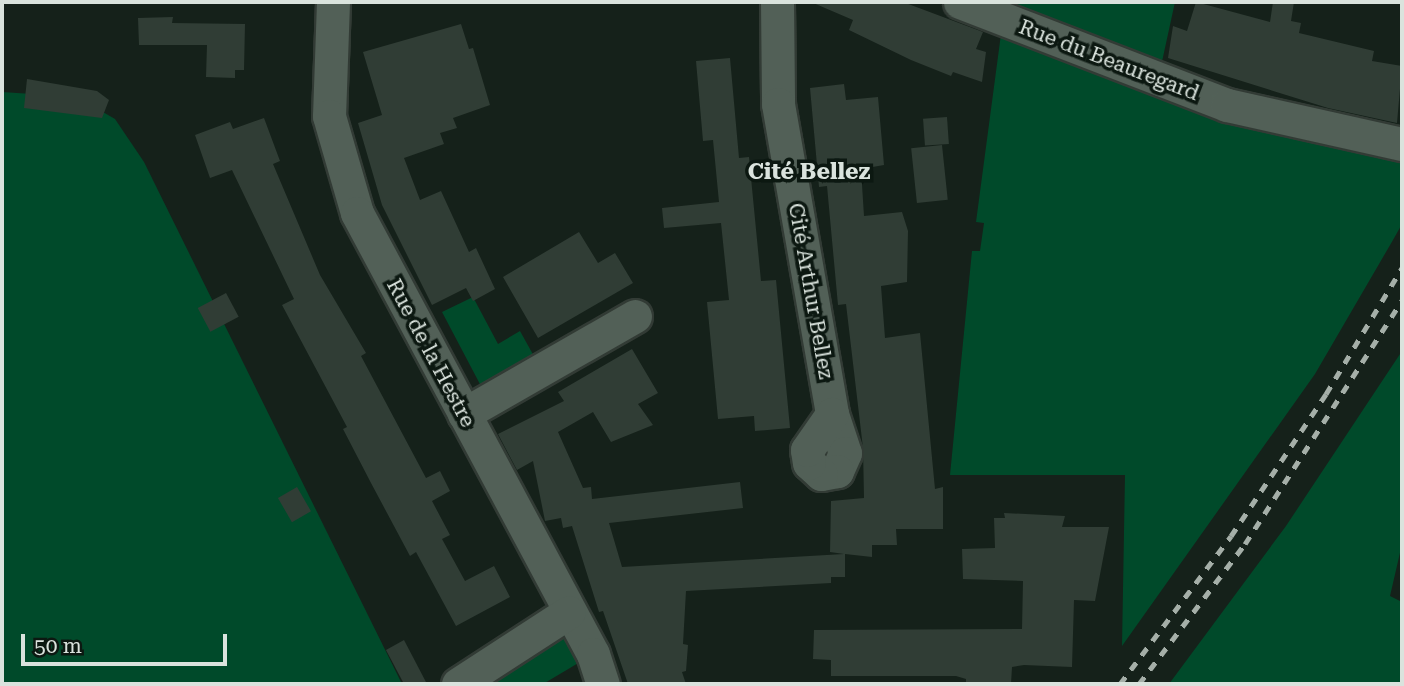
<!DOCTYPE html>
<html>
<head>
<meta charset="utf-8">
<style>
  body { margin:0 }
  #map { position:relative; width:1404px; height:686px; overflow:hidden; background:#15211a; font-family:"Roboto Serif",serif }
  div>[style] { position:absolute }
  .green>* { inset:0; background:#004a2a }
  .building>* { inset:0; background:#303d35; transform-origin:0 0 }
  .roads { filter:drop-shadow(2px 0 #323b35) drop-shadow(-2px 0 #323b35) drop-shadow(0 2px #323b35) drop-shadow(0 -2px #323b35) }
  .minor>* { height:33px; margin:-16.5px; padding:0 16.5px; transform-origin:16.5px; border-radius:16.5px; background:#526057 }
  .rail>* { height:5px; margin-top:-2.5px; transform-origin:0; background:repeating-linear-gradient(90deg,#a5afa8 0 9px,transparent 0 18px) }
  span { translate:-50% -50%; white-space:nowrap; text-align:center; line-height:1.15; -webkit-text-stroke:7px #0c1811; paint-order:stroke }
  .street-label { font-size:21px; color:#dae3dd }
  .neighbourhood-label { font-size:23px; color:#dae3dd; font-weight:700 }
  .frame { position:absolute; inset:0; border:4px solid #dae3dd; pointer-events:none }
  .scale { position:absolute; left:21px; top:634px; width:206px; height:32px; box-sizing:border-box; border:4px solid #dae3dd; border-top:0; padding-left:9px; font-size:21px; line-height:24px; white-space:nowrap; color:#dae3dd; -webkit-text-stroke:5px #0c1811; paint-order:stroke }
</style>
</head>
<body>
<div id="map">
  <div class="green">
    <i style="clip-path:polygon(1019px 2px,1175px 2px,1158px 80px,1402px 156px,1402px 224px,1393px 240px,1315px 374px,1122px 646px,1125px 475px,950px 475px,972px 251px,980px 251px,984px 223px,976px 222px,1003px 19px,1012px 22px)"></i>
    <i style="clip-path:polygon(2px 92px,77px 97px,115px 119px,144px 162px,402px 684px,2px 684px)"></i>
    <i style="clip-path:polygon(473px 297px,498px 344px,520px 331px,535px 358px,482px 388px,442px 312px)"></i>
    <i style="clip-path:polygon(1402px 351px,1402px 544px,1390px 596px,1402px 602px,1402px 684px,1169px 684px,1286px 526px)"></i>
    <i style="clip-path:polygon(569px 612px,593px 654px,570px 668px,543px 684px,458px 684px)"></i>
  </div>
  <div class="building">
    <i style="clip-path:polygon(811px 2px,903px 2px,983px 32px,976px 49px,986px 52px,982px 82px,953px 72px,951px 76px,911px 60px,849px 30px,853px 20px)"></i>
    <i style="clip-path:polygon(1196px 2px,1270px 22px,1273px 2px,1294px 2px,1291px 21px,1301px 23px,1299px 33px,1374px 51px,1372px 61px,1402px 66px,1397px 123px,1328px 108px,1168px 58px,1173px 26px,1187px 31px)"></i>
    <i style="clip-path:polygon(173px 17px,172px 23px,245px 24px,244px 70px,235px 70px,235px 78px,206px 77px,207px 45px,139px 45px,138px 18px)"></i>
    <i style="clip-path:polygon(461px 24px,469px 49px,473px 48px,490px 105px,453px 118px,457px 128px,440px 133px,444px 144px,404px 158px,420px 200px,441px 191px,469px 252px,476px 248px,495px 289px,473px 301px,466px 288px,432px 305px,382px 205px,358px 123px,382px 115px,363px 52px)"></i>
    <i style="clip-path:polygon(730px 58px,739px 158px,749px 157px,761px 281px,776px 280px,790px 428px,755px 431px,754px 416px,718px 419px,707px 302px,729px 300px,721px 223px,664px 228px,662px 208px,719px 202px,713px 140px,703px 141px,696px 61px)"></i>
    <i style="clip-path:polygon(27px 79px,97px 91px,109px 100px,102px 118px,24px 108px)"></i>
    <i style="clip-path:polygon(844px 84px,846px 100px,878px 97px,884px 165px,861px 169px,864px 216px,902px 212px,908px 231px,907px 282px,881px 286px,885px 338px,920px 333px,935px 489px,943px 487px,943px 529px,896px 529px,897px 545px,872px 545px,872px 557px,845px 554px,845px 577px,831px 577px,831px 583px,686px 591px,683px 644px,688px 645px,686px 671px,682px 672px,686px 684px,628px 684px,603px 611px,599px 612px,572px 526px,563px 528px,561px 518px,545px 521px,533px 461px,517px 470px,498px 434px,564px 401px,558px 392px,632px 349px,658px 393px,638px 404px,653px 425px,611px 442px,593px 412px,558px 432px,583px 488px,591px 487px,592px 499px,740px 482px,743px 508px,609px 523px,622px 567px,844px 554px,830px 552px,831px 501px,864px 498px,863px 448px,846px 304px,838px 305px,827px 186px,819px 187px,810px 88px)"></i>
    <i style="left:947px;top:117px;width:27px;height:24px;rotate:86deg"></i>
    <i style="clip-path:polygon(264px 118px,280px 161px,273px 164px,320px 275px,366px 353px,361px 356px,426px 478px,440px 471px,450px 491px,432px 501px,450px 535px,442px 539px,465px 581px,494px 566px,510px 597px,456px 626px,416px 552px,410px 556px,371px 483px,343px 429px,347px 427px,282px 305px,294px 299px,232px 170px,210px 178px,195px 135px,230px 122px,233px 129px)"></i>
    <i style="left:942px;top:145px;width:55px;height:31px;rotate:84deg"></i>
    <i style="clip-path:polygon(579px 232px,598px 263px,615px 253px,633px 283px,538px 338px,503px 277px)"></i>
    <i style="left:226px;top:293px;width:27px;height:32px;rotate:62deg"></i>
    <i style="left:297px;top:487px;width:28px;height:22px;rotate:60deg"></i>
    <i style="clip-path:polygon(1004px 513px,1065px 516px,1062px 527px,1109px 527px,1095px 601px,1074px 600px,1072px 667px,1024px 665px,1012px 667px,1011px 684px,966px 684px,966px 679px,956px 676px,831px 676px,831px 660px,813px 659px,814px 630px,1022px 629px,1023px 581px,963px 579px,962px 549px,995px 548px,994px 518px,1005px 518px)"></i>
    <i style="clip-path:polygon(404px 640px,427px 684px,404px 684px,386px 650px)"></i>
  </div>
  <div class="roads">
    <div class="minor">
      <i style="left:333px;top:2px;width:114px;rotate:92deg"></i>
      <i style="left:329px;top:116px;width:101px;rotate:73.9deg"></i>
      <i style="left:357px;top:213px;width:500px;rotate:61.85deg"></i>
      <i style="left:593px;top:654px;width:32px;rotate:72deg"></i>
      <i style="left:777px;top:2px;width:102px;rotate:89.4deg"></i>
      <i style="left:778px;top:104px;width:315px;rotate:80.1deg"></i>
      <i style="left:832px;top:414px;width:41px;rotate:71.6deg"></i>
      <i style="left:845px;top:453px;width:20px;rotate:114deg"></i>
      <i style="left:837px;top:471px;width:16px;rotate:169deg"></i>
      <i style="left:821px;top:474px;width:16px;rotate:-137deg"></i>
      <i style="left:809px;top:463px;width:13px;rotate:-99deg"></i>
      <i style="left:807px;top:450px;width:44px;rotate:-55.2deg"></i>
      <i style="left:960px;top:2px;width:286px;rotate:21.1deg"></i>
      <i style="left:1227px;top:105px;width:179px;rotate:12.6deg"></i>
      <i style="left:464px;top:414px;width:197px;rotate:-29.8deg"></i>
      <i style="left:458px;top:684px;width:132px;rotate:-33deg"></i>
    </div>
  </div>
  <div class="rail">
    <i style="left:1120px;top:684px;width:185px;rotate:-53.1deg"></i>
    <i style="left:1231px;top:536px;width:171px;rotate:-56.2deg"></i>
    <i style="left:1326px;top:394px;width:147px;rotate:-58.9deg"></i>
    <i style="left:1139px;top:684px;width:176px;rotate:-52.9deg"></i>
    <i style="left:1245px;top:544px;width:290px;rotate:-57.2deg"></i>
  </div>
  <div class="street-label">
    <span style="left:1109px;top:60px;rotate:21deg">Rue du Beauregard</span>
    <span style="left:811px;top:291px;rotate:80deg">Cité Arthur Bellez</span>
    <span style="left:431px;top:353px;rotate:62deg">Rue de la Hestre</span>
  </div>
  <div class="neighbourhood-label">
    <span style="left:809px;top:172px">Cité Bellez</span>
  </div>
  <div class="frame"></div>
  <div class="scale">50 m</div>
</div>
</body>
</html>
